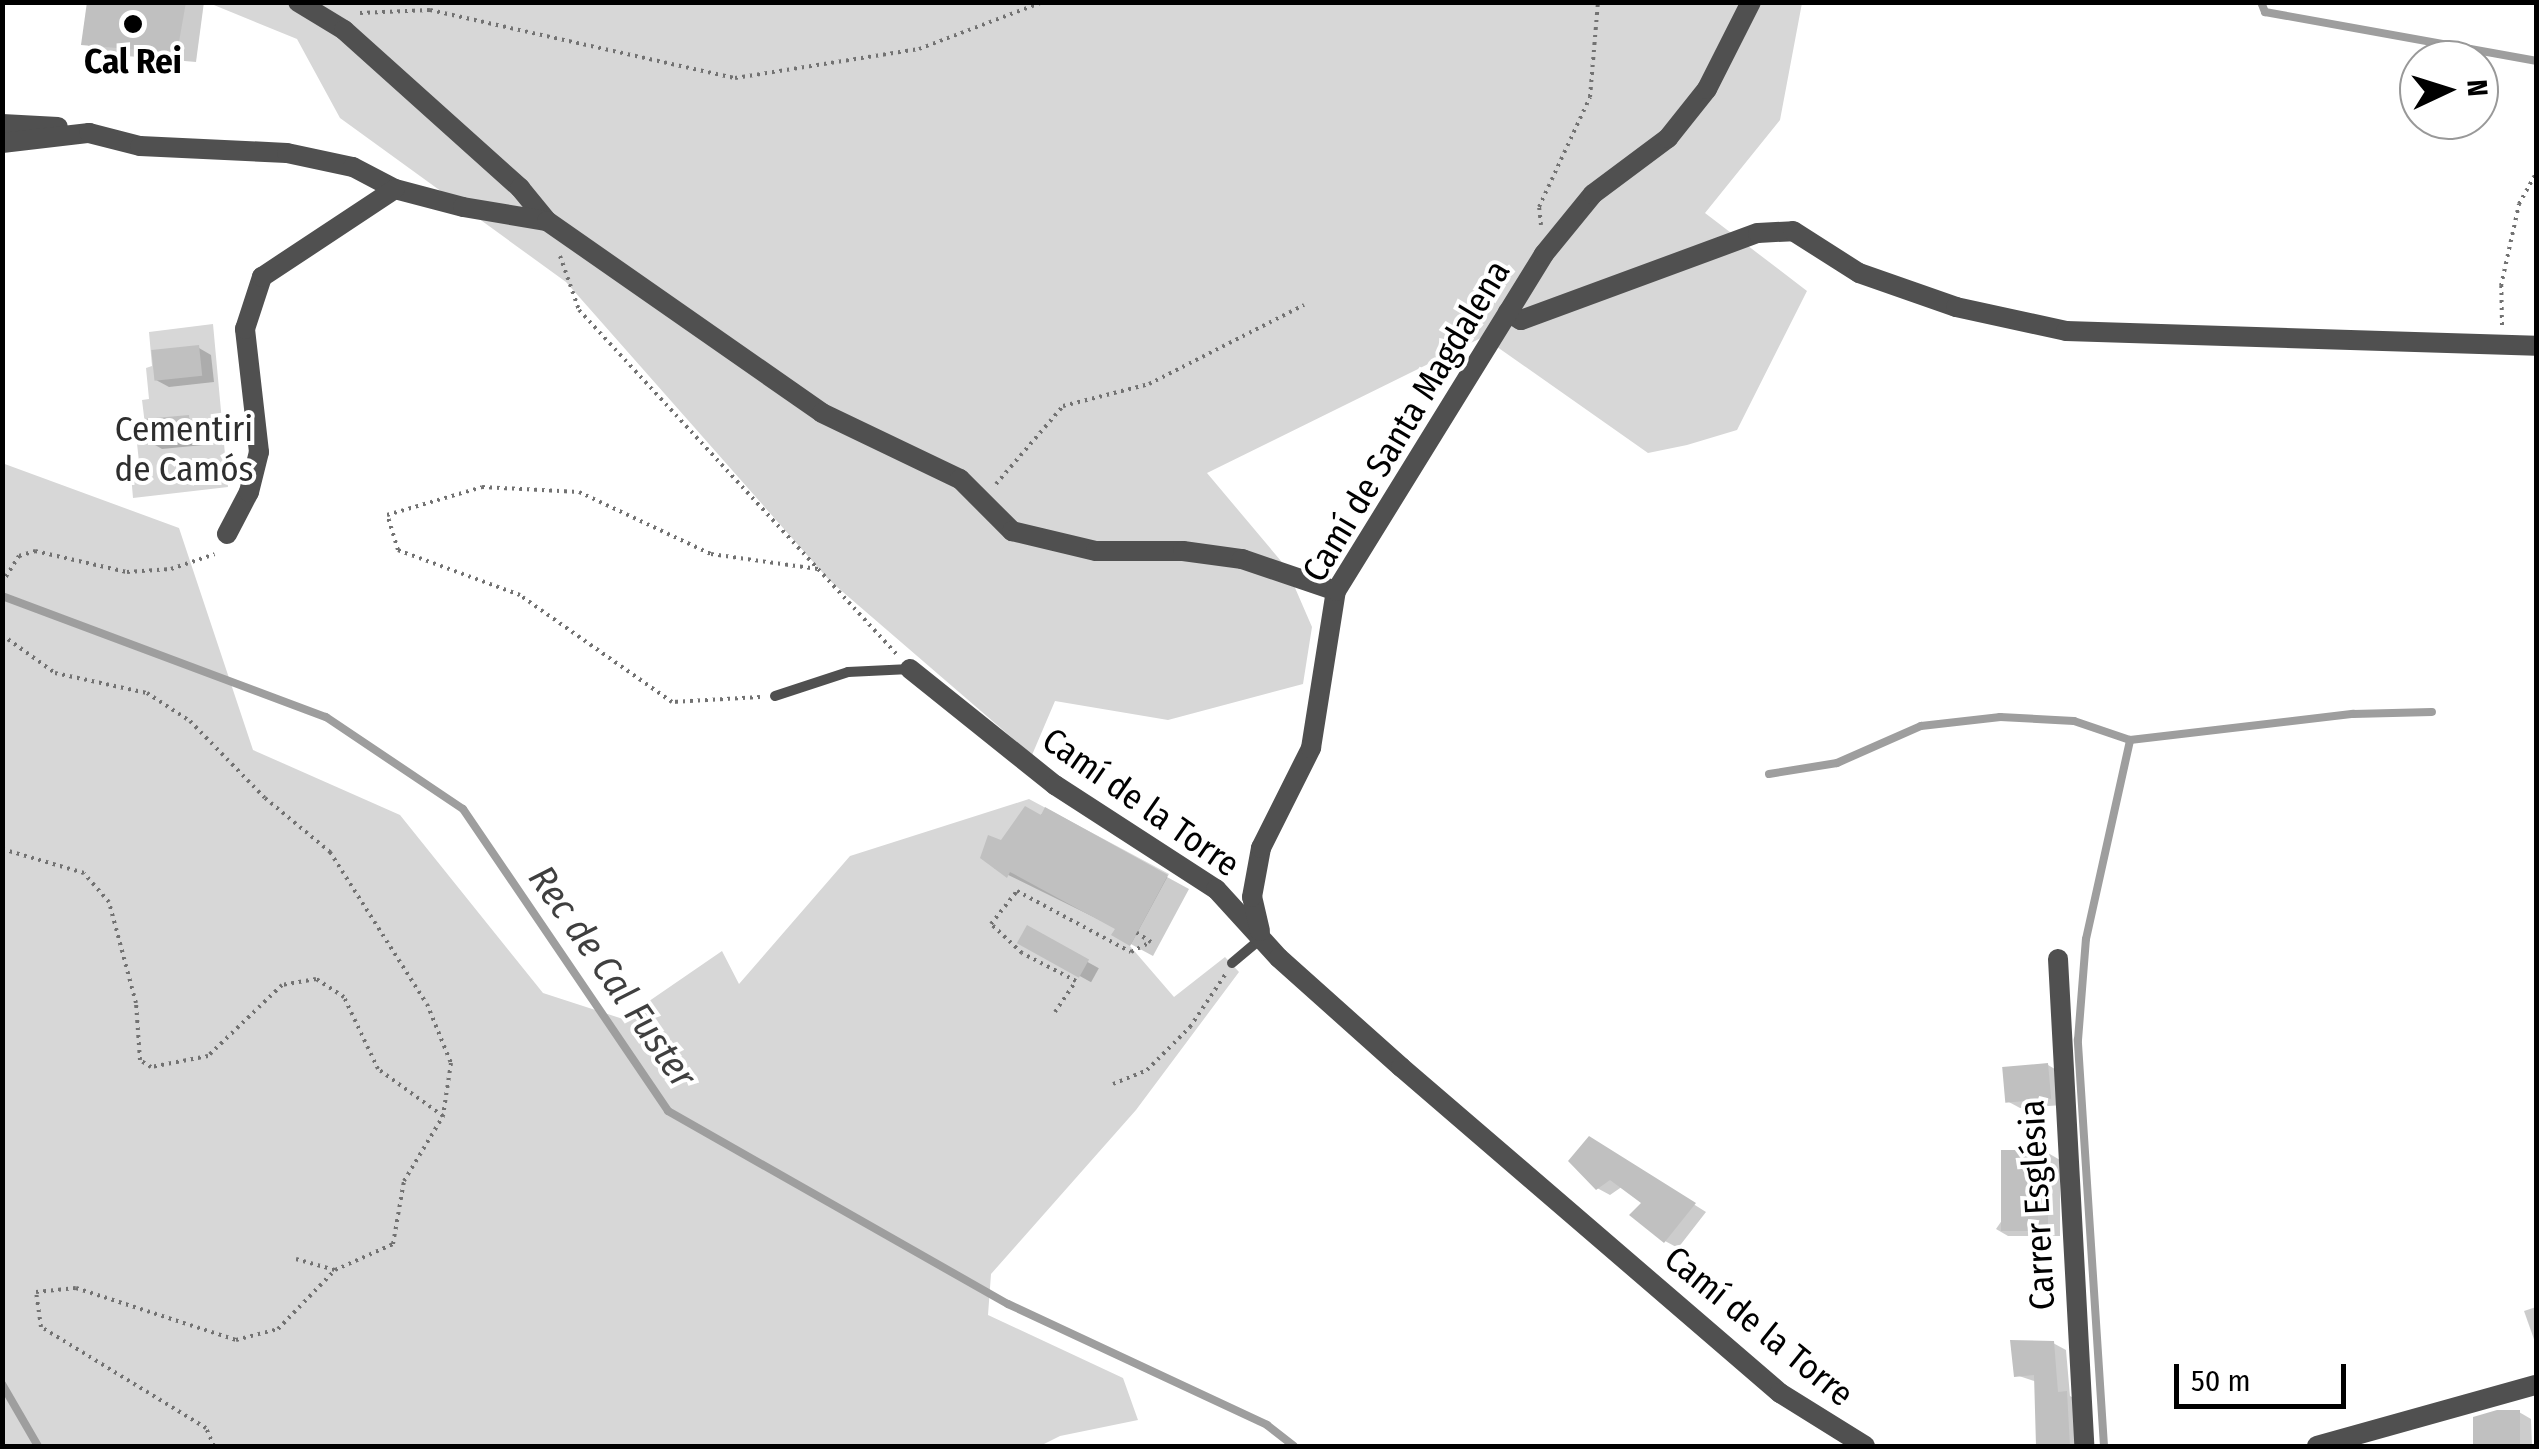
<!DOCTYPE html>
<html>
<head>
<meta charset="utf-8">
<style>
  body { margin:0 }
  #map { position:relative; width:2539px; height:1449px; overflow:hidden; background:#fff; font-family:"Fira Sans Condensed",sans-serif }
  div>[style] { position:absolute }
  .green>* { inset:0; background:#d7d7d7 }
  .shadow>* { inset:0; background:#0003; transform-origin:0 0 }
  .stream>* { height:8px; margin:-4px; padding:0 4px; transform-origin:4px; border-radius:4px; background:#9e9e9e }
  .building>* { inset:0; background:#c0c0c0; transform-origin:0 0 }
  .path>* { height:4px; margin-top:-2px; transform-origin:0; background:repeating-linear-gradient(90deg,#727272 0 2.5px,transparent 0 7.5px) }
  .service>* { height:10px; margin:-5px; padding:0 5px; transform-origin:5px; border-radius:5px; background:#505050 }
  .minor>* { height:20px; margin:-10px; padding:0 10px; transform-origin:10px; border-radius:10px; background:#505050 }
  .dots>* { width:28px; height:28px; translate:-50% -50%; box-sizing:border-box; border:5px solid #fff; border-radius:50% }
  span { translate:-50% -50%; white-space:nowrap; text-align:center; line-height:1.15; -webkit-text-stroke:8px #fff; paint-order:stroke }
  .poi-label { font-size:35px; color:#000; font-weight:700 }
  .street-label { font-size:35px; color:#000 }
  .park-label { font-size:35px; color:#2e2e2e }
  .water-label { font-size:38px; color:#3f3f3f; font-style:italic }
  .frame { position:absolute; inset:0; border:5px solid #000; pointer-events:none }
  .north { position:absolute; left:2399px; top:40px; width:100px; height:100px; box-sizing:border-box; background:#fff; border:2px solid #999; border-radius:50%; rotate:86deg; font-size:28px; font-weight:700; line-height:40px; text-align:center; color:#000 }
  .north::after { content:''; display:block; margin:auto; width:35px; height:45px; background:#000; clip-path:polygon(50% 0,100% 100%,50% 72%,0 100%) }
  .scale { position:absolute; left:2174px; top:1364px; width:172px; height:45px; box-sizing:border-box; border:5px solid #000; border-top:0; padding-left:12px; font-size:30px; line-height:35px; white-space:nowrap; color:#000; -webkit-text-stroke:8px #fff; paint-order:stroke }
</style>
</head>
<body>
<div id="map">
  <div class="green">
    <i style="clip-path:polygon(209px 3px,1802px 3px,1780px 120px,1705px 213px,1807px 291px,1737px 430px,1687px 445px,1648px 453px,1483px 337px,1207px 473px,1286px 567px,1312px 627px,1303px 684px,1168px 720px,1055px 701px,1032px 755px,829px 580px,566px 282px,340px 118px,297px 39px)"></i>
    <i style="clip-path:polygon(213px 324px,228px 487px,133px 498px,130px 463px,139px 462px,136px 434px,146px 433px,142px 400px,149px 399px,146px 368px,152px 366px,149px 332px)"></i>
    <i style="clip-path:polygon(2px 463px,179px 528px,253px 750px,400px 815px,543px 993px,623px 1019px,722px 951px,739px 984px,850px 856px,1029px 799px,1169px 874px,1130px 946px,1174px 997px,1225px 957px,1239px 972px,1136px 1110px,991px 1274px,988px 1315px,1123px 1378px,1138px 1420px,1060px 1436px,1040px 1446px,3px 1446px)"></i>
  </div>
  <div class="shadow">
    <i style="clip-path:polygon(89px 2px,204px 2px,196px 62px,103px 54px,84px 43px)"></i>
    <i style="clip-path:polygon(199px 348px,211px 355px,214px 382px,169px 387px,156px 380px)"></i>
    <i style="clip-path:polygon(188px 418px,201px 425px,203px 445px,162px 449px,150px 442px)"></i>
    <i style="clip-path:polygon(1046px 811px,1189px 889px,1153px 956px,1114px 935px,1118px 929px,994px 868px,1002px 843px)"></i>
    <i style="left:1028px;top:929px;width:81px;height:16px;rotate:29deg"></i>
    <i style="clip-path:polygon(2048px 1065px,2060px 1072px,2062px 1105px,2020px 1108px,2007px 1101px)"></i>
    <i style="clip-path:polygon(1590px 1139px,1706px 1212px,1678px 1248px,1665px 1241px,1645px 1202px,1623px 1186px,1610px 1195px,1597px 1188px)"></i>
    <i style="clip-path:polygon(2048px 1153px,2060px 1160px,2060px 1236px,2008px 1236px,1996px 1229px)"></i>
    <i style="clip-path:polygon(2536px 1307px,2536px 1345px,2524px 1311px)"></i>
    <i style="clip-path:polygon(2053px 1343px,2066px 1350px,2070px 1396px,2079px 1401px,2080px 1446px,2038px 1446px,2037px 1382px,2016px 1375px)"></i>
    <i style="clip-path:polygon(2519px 1412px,2531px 1419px,2532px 1446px,2476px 1444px)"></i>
  </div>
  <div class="stream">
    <i style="left:2261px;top:2px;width:11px;rotate:68deg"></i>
    <i style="left:2265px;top:12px;width:275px;rotate:10.2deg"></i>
    <i style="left:2px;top:596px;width:346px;rotate:20.5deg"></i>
    <i style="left:326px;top:717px;width:165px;rotate:33.9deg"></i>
    <i style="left:463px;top:809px;width:365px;rotate:55.8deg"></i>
    <i style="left:668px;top:1111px;width:391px;rotate:29.6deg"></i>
    <i style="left:1008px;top:1304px;width:286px;rotate:25deg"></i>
    <i style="left:1267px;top:1425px;width:34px;rotate:38deg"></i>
    <i style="left:1769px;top:774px;width:69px;rotate:-9.2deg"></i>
    <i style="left:1837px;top:763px;width:92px;rotate:-23.8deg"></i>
    <i style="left:1921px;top:726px;width:80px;rotate:-6.5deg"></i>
    <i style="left:2000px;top:717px;width:74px;rotate:3.1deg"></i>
    <i style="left:2074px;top:721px;width:59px;rotate:18.7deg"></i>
    <i style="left:2130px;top:740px;width:225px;rotate:-6.7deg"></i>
    <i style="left:2353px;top:714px;width:79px;rotate:-1.5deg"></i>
    <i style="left:2px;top:1384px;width:72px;rotate:59.9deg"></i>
    <i style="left:2104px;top:1446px;width:407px;rotate:-93.7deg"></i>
    <i style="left:2078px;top:1040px;width:101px;rotate:-85.5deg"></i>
    <i style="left:2086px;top:939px;width:204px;rotate:-77.5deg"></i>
  </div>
  <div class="building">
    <i style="clip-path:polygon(87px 2px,186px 2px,177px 53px,81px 45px)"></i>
    <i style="left:199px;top:345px;width:31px;height:48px;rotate:84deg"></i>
    <i style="left:189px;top:415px;width:24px;height:45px;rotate:85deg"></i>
    <i style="clip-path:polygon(1025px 806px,1041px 815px,1045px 807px,1168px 875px,1130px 946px,1111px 935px,1115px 929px,1010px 872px,1007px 878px,980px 858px,988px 835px,1001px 840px)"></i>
    <i style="left:1027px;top:925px;width:71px;height:21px;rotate:29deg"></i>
    <i style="left:2048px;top:1063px;width:36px;height:46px;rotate:85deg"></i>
    <i style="clip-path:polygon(1589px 1136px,1696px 1203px,1664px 1243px,1629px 1215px,1641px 1203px,1610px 1180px,1596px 1190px,1568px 1161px)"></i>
    <i style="left:2001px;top:1150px;width:47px;height:81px"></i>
    <i style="clip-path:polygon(2010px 1340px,2054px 1341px,2058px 1392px,2067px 1391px,2070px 1446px,2036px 1446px,2034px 1375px,2014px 1377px)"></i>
    <i style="clip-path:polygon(2497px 1410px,2520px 1410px,2520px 1445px,2473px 1445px,2473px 1417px)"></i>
  </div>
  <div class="path">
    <i style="left:360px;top:13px;width:70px;rotate:-2.5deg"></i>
    <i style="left:430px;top:10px;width:312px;rotate:12.6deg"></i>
    <i style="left:735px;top:78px;width:186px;rotate:-9deg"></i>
    <i style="left:919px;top:49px;width:133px;rotate:-20.8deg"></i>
    <i style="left:1541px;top:225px;width:18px;rotate:-96deg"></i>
    <i style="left:1539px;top:207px;width:121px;rotate:-65.1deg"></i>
    <i style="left:1590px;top:97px;width:95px;rotate:-85.2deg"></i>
    <i style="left:560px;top:256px;width:57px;rotate:70.6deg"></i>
    <i style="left:579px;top:310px;width:468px;rotate:47.3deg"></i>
    <i style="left:2502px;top:325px;width:39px;rotate:-91deg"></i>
    <i style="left:2501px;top:286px;width:84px;rotate:-77.6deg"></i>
    <i style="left:2519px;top:204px;width:35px;rotate:-61deg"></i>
    <i style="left:996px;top:484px;width:103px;rotate:-49.3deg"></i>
    <i style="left:1063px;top:406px;width:89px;rotate:-14.3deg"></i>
    <i style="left:1149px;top:384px;width:174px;rotate:-27deg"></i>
    <i style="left:2px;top:583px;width:32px;rotate:-58deg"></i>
    <i style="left:19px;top:556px;width:17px;rotate:-17deg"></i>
    <i style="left:35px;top:551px;width:94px;rotate:12.9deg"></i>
    <i style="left:127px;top:572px;width:44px;rotate:-3.9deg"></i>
    <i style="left:171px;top:569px;width:46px;rotate:-18.8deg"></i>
    <i style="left:2px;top:635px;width:65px;rotate:35.6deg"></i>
    <i style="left:55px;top:673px;width:94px;rotate:12.3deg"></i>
    <i style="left:147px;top:693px;width:51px;rotate:33.1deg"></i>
    <i style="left:190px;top:721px;width:107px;rotate:45.8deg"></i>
    <i style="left:265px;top:798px;width:85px;rotate:39.7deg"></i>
    <i style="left:330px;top:852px;width:180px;rotate:57.5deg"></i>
    <i style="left:427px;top:1004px;width:64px;rotate:67.9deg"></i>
    <i style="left:451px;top:1063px;width:54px;rotate:98.6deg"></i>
    <i style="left:443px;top:1116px;width:80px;rotate:-144.1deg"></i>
    <i style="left:378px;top:1069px;width:80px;rotate:-115.3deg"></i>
    <i style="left:344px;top:997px;width:33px;rotate:-147deg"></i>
    <i style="left:316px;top:979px;width:35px;rotate:170deg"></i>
    <i style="left:282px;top:985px;width:103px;rotate:136.2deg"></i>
    <i style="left:208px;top:1056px;width:58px;rotate:169.1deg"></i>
    <i style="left:151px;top:1067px;width:13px;rotate:-148deg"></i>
    <i style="left:140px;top:1060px;width:57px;rotate:-94deg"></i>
    <i style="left:136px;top:1003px;width:105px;rotate:-105deg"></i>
    <i style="left:109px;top:902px;width:38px;rotate:-131deg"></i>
    <i style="left:84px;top:873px;width:85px;rotate:-163.7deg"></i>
    <i style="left:760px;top:697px;width:88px;rotate:176.7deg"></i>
    <i style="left:672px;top:702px;width:186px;rotate:-144.9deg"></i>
    <i style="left:520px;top:595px;width:130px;rotate:-159.8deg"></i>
    <i style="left:398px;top:550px;width:37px;rotate:-107deg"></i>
    <i style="left:387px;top:515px;width:99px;rotate:-16.4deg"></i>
    <i style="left:482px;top:487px;width:97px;rotate:3deg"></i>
    <i style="left:579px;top:492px;width:146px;rotate:25.2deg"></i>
    <i style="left:711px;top:554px;width:108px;rotate:8deg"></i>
    <i style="left:1055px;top:1012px;width:37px;rotate:-56deg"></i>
    <i style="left:1076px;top:981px;width:61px;rotate:-152.6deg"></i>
    <i style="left:1022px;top:953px;width:42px;rotate:-136.9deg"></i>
    <i style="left:991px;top:924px;width:42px;rotate:-51.8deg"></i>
    <i style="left:1017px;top:891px;width:129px;rotate:28.2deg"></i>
    <i style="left:1131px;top:952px;width:22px;rotate:-27deg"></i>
    <i style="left:1151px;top:942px;width:17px;rotate:-147deg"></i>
    <i style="left:1113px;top:1084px;width:37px;rotate:-22deg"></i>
    <i style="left:1147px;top:1070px;width:61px;rotate:-45deg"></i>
    <i style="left:1190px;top:1027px;width:63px;rotate:-56.1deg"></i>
    <i style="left:296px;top:1259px;width:41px;rotate:15.8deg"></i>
    <i style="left:335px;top:1270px;width:64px;rotate:-24.1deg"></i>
    <i style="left:393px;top:1244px;width:64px;rotate:-80.1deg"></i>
    <i style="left:404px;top:1181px;width:76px;rotate:-59deg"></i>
    <i style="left:214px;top:1446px;width:20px;rotate:-114deg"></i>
    <i style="left:206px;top:1428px;width:193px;rotate:-148.5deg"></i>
    <i style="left:41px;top:1327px;width:35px;rotate:-98deg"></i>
    <i style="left:36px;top:1292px;width:40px;rotate:-5.7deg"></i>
    <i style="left:76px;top:1288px;width:168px;rotate:18deg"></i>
    <i style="left:236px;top:1340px;width:43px;rotate:-14.7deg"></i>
    <i style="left:278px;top:1329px;width:82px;rotate:-46deg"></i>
  </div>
  <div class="service">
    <i style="left:775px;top:696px;width:77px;rotate:-18.2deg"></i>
    <i style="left:848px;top:672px;width:62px;rotate:-2.8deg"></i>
    <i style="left:1232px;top:963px;width:39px;rotate:-40deg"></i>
  </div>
  <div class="minor">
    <i style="left:298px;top:2px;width:54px;rotate:31.3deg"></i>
    <i style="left:344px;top:30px;width:237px;rotate:41.9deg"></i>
    <i style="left:520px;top:188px;width:43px;rotate:50.7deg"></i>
    <i style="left:2px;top:124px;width:56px;rotate:3.1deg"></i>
    <i style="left:2px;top:143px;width:88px;rotate:-6.6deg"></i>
    <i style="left:89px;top:133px;width:53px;rotate:14.3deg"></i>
    <i style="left:140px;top:146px;width:147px;rotate:2.7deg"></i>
    <i style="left:287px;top:153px;width:67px;rotate:12deg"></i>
    <i style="left:353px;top:167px;width:47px;rotate:27.6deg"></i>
    <i style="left:395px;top:189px;width:70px;rotate:14.8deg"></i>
    <i style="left:463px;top:207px;width:85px;rotate:9.5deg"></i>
    <i style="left:547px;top:221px;width:335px;rotate:34.9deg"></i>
    <i style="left:822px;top:413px;width:153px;rotate:25.6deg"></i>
    <i style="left:960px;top:479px;width:74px;rotate:45deg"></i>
    <i style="left:1012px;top:531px;width:86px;rotate:13.4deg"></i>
    <i style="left:1096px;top:551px;width:87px"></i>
    <i style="left:1183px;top:551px;width:60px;rotate:7.7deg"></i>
    <i style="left:1242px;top:559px;width:99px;rotate:18.8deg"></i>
    <i style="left:1508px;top:312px;width:15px;rotate:32deg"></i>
    <i style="left:1521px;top:320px;width:252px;rotate:-20.2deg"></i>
    <i style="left:1758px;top:233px;width:35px;rotate:-3deg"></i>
    <i style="left:1793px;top:231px;width:78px;rotate:32.5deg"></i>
    <i style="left:1859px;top:273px;width:103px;rotate:19.3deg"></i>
    <i style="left:1956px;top:307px;width:113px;rotate:12.3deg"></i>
    <i style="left:2066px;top:331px;width:470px;rotate:1.8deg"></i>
    <i style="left:227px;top:534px;width:47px;rotate:-62.4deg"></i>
    <i style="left:249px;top:492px;width:41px;rotate:-76deg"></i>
    <i style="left:259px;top:452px;width:124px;rotate:-96.5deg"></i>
    <i style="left:245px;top:329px;width:55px;rotate:-71.9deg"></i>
    <i style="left:262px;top:277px;width:159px;rotate:-33.5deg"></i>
    <i style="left:910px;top:669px;width:186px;rotate:38.7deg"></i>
    <i style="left:1055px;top:785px;width:192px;rotate:32.9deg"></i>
    <i style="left:1216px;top:889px;width:93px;rotate:47.6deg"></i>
    <i style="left:1279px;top:958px;width:164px;rotate:41.8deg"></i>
    <i style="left:1401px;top:1067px;width:500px;rotate:40.7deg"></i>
    <i style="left:1780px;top:1393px;width:100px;rotate:31.9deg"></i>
    <i style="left:1260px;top:931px;width:35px;rotate:-103deg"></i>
    <i style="left:1252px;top:897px;width:50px;rotate:-79.6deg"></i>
    <i style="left:1261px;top:848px;width:112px;rotate:-63.4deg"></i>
    <i style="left:1311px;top:748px;width:159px;rotate:-81deg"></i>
    <i style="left:1336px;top:591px;width:396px;rotate:-58.3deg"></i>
    <i style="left:1544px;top:254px;width:77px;rotate:-50.8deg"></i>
    <i style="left:1593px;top:194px;width:94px;rotate:-36.7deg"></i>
    <i style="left:1668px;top:138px;width:63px;rotate:-51.5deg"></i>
    <i style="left:1707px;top:89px;width:97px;rotate:-63.2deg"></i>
    <i style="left:2058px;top:959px;width:488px;rotate:86.9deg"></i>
    <i style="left:2317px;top:1446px;width:227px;rotate:-15.6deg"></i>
  </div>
  <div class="dots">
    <i style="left:133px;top:24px;background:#000"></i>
  </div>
  <div class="poi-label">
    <span style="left:133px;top:61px">Cal Rei</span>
  </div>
  <div class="street-label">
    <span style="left:1406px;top:421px;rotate:-59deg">Camí de Santa Magdalena</span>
    <span style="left:1141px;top:802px;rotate:35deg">Camí de la Torre</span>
    <span style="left:2037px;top:1205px;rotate:-93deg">Carrer Església</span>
    <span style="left:1759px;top:1326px;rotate:39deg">Camí de la Torre</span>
  </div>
  <div class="park-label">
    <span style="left:184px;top:449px">Cementiri<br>de Camós</span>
  </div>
  <div class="water-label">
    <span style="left:612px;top:977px;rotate:55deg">Rec de Cal Fuster</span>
  </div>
  <div class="frame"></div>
  <div class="north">N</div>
  <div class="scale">50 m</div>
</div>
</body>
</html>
